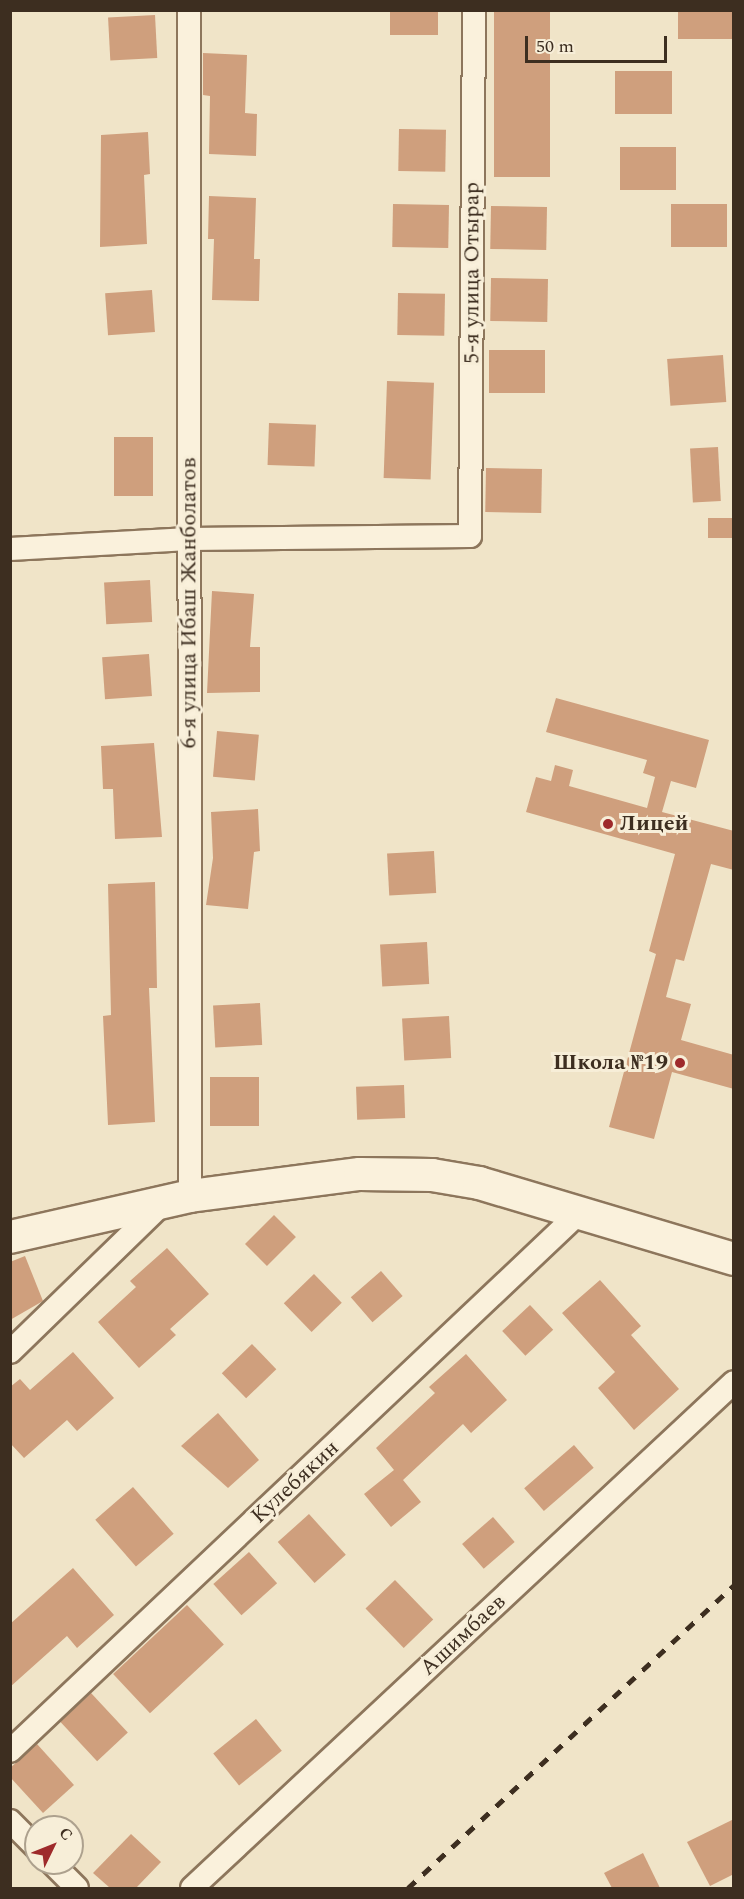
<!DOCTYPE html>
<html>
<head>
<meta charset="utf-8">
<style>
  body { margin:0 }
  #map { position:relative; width:744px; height:1899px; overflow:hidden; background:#f0e4c8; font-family:Spectral,serif }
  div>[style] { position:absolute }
  .building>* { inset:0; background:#cf9f7d; transform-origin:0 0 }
  .roads { filter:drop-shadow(2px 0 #8d765c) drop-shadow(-2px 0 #8d765c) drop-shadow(0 2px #8d765c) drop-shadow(0 -2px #8d765c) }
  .street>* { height:22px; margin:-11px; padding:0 11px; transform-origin:11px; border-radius:11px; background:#faf1dc }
  .secondary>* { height:32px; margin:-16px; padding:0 16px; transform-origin:16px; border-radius:16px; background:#faf1dc }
  .rail>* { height:4.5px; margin-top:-2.25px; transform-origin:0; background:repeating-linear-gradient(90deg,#3d2e20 0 10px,transparent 0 20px) }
  .dots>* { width:16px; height:16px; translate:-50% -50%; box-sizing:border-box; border:3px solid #f7eed8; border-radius:50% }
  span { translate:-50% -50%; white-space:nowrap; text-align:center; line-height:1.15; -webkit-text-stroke:6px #f7eed8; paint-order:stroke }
  .street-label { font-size:22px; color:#3d2e20 }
  .poi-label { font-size:22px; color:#3d2e20; font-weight:700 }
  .left { translate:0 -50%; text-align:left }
  .right { translate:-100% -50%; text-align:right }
  .frame { position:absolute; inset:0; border:12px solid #3d2e20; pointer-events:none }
  .north { position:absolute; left:24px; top:1815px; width:60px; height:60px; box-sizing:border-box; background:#f7eed8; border:2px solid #ada18e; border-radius:50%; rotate:47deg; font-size:16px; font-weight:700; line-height:24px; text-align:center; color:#3d2e20 }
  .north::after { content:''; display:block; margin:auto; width:21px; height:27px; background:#9e2a2b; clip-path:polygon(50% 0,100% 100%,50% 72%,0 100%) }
  .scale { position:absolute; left:525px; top:36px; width:142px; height:27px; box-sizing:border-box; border:3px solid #3d2e20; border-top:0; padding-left:8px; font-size:18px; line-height:21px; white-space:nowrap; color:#3d2e20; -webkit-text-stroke:4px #f7eed8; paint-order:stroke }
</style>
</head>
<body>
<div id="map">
  <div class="building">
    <i style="left:390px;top:10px;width:48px;height:25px"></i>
    <i style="left:494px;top:10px;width:56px;height:167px"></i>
    <i style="left:678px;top:10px;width:56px;height:29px"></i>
    <i style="left:155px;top:15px;width:43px;height:47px;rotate:87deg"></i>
    <i style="clip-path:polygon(203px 53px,247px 55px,245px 113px,257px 114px,256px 156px,209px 154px,210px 96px,203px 95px)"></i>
    <i style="left:615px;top:71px;width:57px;height:43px"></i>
    <i style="left:399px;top:129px;width:47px;height:42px;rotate:1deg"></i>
    <i style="clip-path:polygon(148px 132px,150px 174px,144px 175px,147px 244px,100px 247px,101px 135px)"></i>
    <i style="left:620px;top:147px;width:56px;height:43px"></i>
    <i style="clip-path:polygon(209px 196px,256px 198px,254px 259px,260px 259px,259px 301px,212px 300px,214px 239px,208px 239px)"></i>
    <i style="left:393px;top:204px;width:56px;height:43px;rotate:1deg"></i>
    <i style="left:671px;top:204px;width:56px;height:43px"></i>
    <i style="left:491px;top:206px;width:56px;height:43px;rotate:1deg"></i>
    <i style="left:491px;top:278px;width:57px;height:43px;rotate:1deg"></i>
    <i style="left:152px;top:290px;width:42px;height:47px;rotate:86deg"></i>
    <i style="left:398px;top:293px;width:47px;height:42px;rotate:1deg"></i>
    <i style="left:489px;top:350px;width:56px;height:43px"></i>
    <i style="left:723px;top:355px;width:47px;height:56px;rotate:86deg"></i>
    <i style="left:387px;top:381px;width:47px;height:97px;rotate:2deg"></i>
    <i style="left:269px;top:423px;width:47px;height:42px;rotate:2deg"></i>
    <i style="left:114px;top:437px;width:39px;height:59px"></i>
    <i style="left:718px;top:447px;width:54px;height:28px;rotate:87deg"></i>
    <i style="left:486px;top:468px;width:56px;height:44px;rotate:1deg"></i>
    <i style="left:734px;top:518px;width:20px;height:26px;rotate:90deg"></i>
    <i style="left:150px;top:580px;width:42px;height:46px;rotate:87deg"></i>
    <i style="clip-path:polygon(212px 591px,254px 594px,250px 647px,260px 647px,260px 692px,207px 693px)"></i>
    <i style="left:149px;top:654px;width:42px;height:47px;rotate:86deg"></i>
    <i style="clip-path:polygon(556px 698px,709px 740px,696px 788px,671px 781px,662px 812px,734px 831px,734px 870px,711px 864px,684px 961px,676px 959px,666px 997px,691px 1004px,681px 1040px,734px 1055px,734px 1089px,672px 1072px,654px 1139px,609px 1127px,656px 954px,649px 951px,675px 854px,526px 812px,536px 777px,551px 781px,555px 765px,573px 770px,569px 786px,647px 808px,655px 777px,643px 773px,647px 760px,546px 732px)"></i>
    <i style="left:217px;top:731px;width:42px;height:46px;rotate:5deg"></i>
    <i style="clip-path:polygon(154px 743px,162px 837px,115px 839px,113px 789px,103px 789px,101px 746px)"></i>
    <i style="clip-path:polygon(258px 809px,260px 851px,254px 852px,248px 909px,206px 905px,213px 858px,211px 812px)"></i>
    <i style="left:434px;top:851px;width:42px;height:47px;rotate:87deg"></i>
    <i style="clip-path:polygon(155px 882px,157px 988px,149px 988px,155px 1122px,108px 1125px,103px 1016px,111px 1015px,108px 884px)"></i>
    <i style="left:427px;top:942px;width:42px;height:47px;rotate:87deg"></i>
    <i style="left:260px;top:1003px;width:42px;height:47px;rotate:87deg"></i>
    <i style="left:449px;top:1016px;width:42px;height:47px;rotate:87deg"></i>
    <i style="left:210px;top:1077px;width:49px;height:49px"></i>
    <i style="left:404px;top:1085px;width:33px;height:48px;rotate:88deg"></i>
    <i style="left:274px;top:1215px;width:31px;height:41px;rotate:45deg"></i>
    <i style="clip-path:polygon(167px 1248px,209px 1294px,170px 1329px,176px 1335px,139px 1368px,98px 1322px,136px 1287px,130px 1281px)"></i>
    <i style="clip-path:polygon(25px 1256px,43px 1301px,10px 1320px,10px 1262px)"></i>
    <i style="left:381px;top:1271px;width:33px;height:40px;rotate:49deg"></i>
    <i style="left:314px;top:1274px;width:40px;height:42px;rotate:46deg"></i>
    <i style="clip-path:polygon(600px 1280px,641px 1326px,631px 1335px,679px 1389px,634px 1430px,598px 1388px,615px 1372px,562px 1313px)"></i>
    <i style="left:530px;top:1305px;width:34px;height:38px;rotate:47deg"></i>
    <i style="left:252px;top:1344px;width:35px;height:42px;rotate:46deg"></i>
    <i style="clip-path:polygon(73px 1352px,114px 1398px,77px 1431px,67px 1420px,24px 1458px,10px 1443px,10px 1387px,20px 1379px,30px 1390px)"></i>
    <i style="clip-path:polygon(466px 1354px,507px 1400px,471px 1433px,463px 1424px,403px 1480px,421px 1502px,391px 1527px,364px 1494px,394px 1470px,376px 1448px,435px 1393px,429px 1387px)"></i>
    <i style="clip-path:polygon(218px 1413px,259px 1460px,228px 1488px,181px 1446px)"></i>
    <i style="left:574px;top:1445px;width:30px;height:66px;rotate:49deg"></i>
    <i style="left:133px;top:1487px;width:62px;height:50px;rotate:49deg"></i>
    <i style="left:309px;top:1514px;width:55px;height:42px;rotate:48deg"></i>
    <i style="left:493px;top:1517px;width:33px;height:41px;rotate:49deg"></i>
    <i style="left:249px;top:1552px;width:42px;height:48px;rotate:48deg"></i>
    <i style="clip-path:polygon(73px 1568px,114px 1615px,77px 1648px,67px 1636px,10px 1687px,10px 1624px)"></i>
    <i style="left:395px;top:1580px;width:55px;height:41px;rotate:46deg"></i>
    <i style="left:187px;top:1605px;width:54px;height:101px;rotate:47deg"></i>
    <i style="left:91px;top:1693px;width:54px;height:42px;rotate:47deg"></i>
    <i style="left:256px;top:1719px;width:41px;height:55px;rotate:51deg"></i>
    <i style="clip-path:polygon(37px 1744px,74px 1785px,43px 1813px,10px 1777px,10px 1768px)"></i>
    <i style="clip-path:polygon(734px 1819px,734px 1874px,710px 1886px,687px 1842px)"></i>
    <i style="clip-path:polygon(131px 1834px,161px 1862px,136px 1888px,110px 1888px,93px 1873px)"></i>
    <i style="clip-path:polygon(643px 1853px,660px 1888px,612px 1888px,604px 1873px)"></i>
  </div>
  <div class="roads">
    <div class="street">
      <i style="left:189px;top:10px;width:1186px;rotate:89.95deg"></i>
      <i style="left:10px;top:549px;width:179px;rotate:-3.2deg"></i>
      <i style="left:189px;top:539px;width:281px;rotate:-0.6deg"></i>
      <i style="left:470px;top:536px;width:526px;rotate:-89.56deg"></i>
      <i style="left:10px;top:1352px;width:215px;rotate:-44.2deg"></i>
      <i style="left:10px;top:1751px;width:783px;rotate:-43.4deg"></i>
      <i style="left:10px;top:1821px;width:37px;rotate:45deg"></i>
      <i style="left:52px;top:1863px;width:35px;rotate:45deg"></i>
      <i style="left:192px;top:1888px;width:741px;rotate:-43.03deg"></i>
    </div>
    <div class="secondary">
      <i style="left:10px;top:1237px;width:185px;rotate:-12.8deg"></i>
      <i style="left:190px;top:1196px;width:171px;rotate:-7.4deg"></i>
      <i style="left:360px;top:1174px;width:72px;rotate:0.8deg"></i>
      <i style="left:432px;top:1175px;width:48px;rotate:9.7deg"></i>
      <i style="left:479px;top:1183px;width:266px;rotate:16.6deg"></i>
    </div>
  </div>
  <div class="rail">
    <i style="left:408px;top:1888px;width:445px;rotate:-42.9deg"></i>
  </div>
  <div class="dots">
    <i style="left:608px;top:824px;background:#9e2a2b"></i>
    <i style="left:680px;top:1063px;background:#9e2a2b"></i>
  </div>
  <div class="street-label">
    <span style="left:472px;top:273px;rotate:-90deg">5-я улица Отырар</span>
    <span style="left:189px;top:603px;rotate:-90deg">6-я улица Ибаш Жанболатов</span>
    <span style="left:295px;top:1482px;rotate:-43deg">Кулебякин</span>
    <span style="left:463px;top:1635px;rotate:-43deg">Ашимбаев</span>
  </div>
  <div class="poi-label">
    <span class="left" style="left:620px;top:824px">Лицей</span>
    <span class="right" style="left:668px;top:1063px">Школа №19</span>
  </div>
  <div class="frame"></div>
  <div class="north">С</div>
  <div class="scale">50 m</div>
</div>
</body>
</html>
